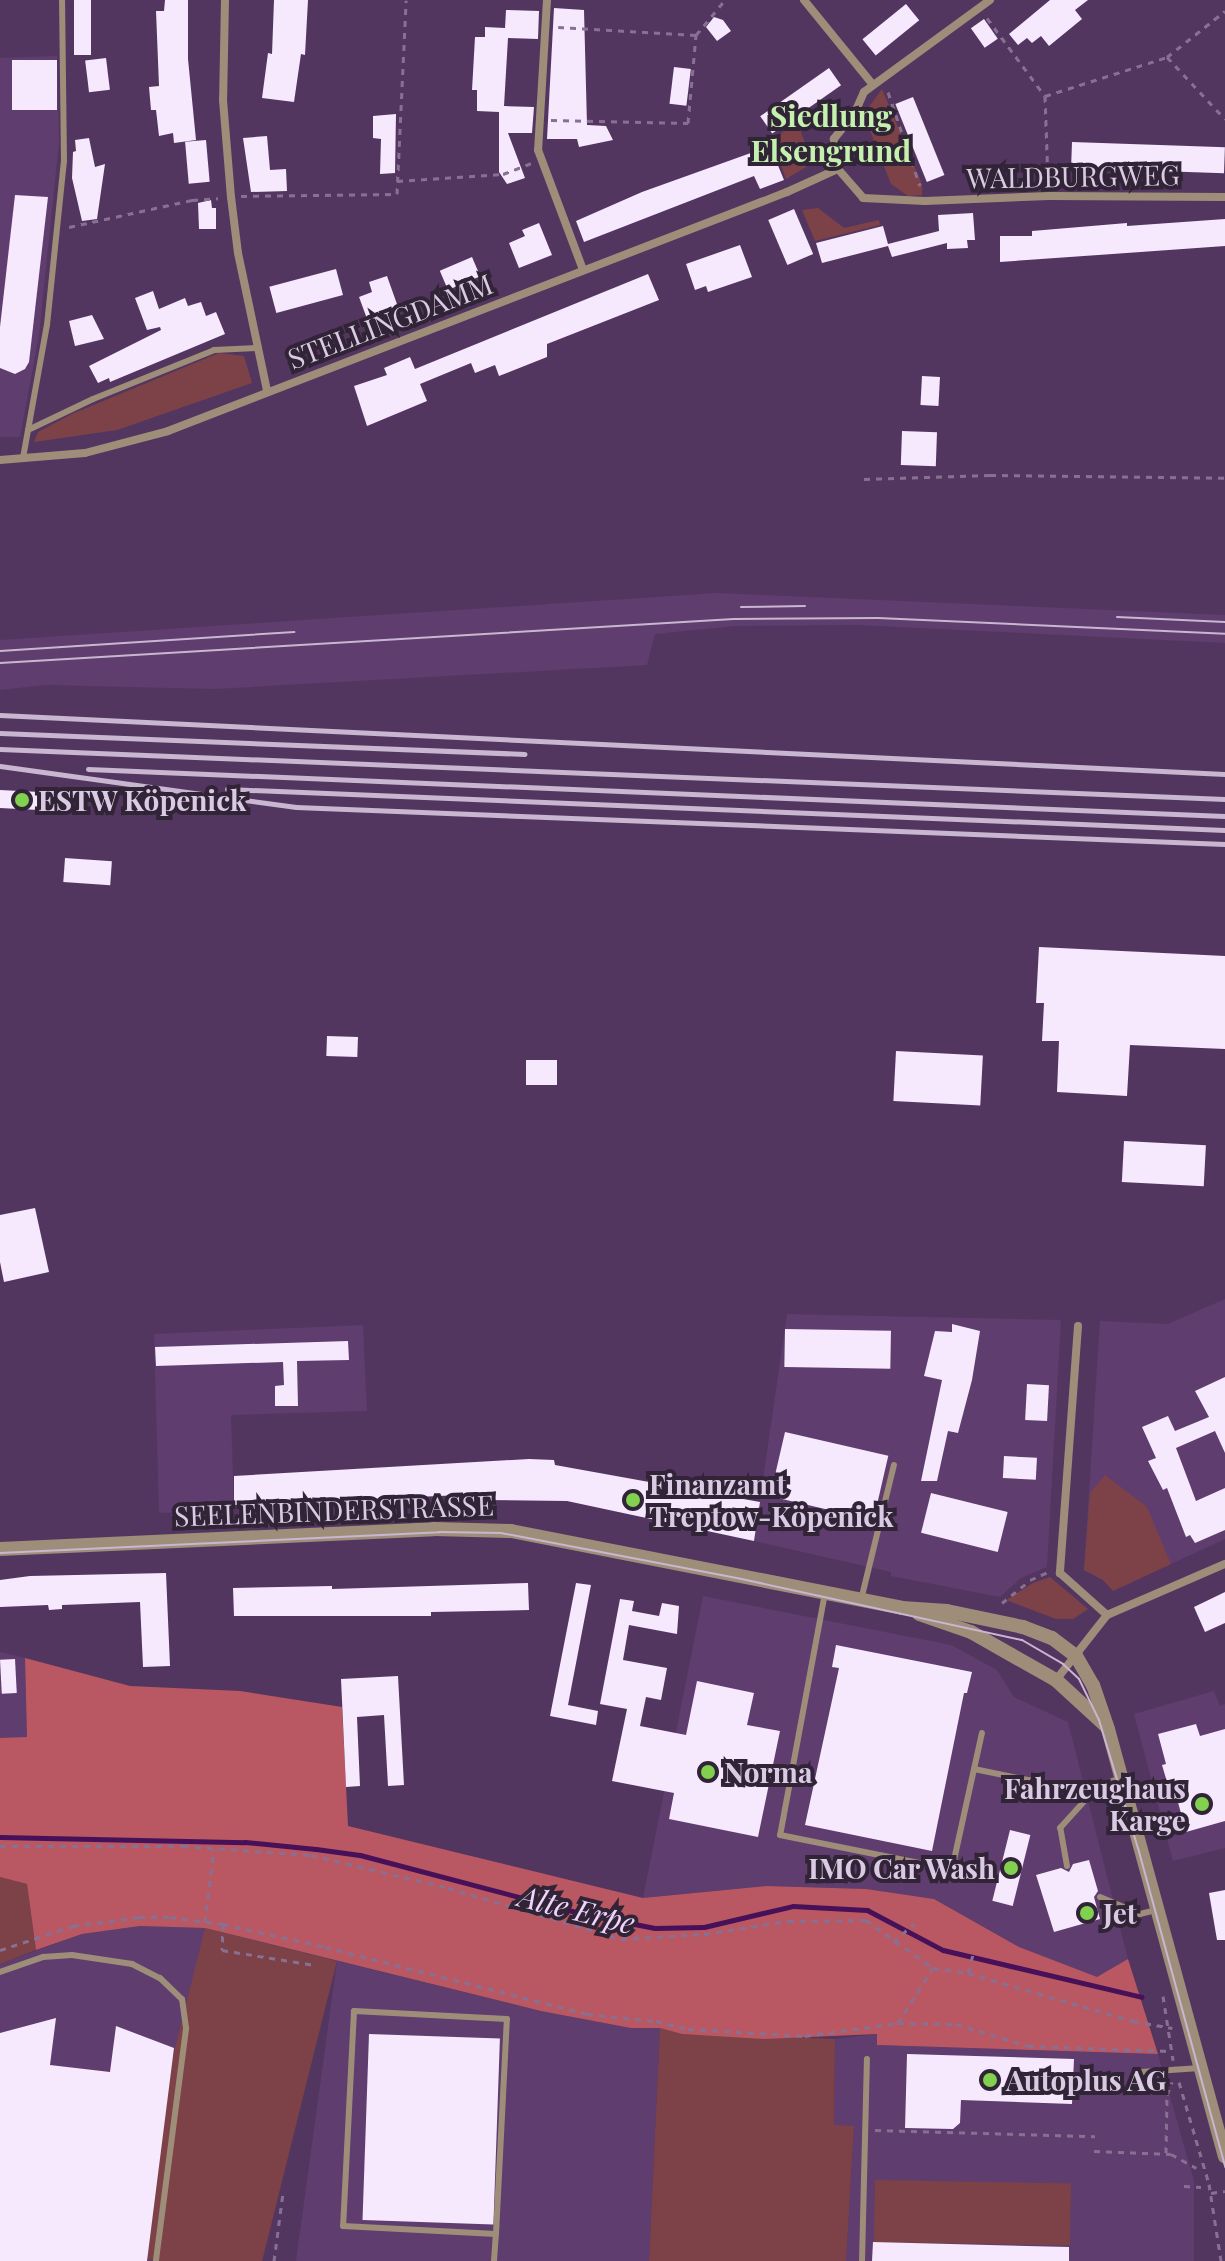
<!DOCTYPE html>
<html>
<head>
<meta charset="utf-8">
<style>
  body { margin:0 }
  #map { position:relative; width:1225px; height:2261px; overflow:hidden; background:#533660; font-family:"Playfair Display",serif }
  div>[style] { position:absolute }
  .built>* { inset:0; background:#5f3d6e }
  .green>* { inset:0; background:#7d4247; transform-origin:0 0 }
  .forest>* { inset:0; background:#b95862 }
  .stream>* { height:5px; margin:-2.5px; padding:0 2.5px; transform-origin:2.5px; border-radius:2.5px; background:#461159 }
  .building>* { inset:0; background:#f6e8fd; transform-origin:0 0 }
  .path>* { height:3px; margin-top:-1.5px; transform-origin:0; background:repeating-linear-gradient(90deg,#887093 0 6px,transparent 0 12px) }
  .service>* { height:6px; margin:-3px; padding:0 3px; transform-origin:3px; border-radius:3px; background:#9e8e79 }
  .minor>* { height:8px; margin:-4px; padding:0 4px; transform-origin:4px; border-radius:4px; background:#9e8e79 }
  .tertiary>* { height:14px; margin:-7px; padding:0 7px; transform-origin:7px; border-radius:7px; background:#9e8e79 }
  .tram>* { height:2px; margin:-1px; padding:0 1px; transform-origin:1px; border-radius:1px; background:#c9b6d1 }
  .rail>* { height:5px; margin:-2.5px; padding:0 2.5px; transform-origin:2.5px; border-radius:2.5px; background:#c9b6d1 }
  .dots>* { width:22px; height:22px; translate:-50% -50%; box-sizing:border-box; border:4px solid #312437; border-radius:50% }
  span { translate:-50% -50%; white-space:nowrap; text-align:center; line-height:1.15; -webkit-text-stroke:8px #312437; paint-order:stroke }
  .street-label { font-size:28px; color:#dbcae3 }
  .poi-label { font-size:28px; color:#dbcae3; font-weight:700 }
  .left { translate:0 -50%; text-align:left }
  .right { translate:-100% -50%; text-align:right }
  .neighbourhood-label { font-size:30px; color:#c4f1ae; font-weight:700 }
  .water-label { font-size:30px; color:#f1d5fd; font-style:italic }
</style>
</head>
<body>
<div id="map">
  <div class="built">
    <i style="clip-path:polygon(57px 56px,59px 142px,39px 335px,20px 437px,0 437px,0 58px)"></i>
    <i style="clip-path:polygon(717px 593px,1225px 615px,1225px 643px,858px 625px,735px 626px,655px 634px,647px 665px,215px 689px,45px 685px,0 690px,0 640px)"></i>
    <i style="clip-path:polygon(1225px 1299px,1225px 1539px,1113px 1591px,1103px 1580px,1084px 1570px,1100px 1321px,1168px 1324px)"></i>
    <i style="clip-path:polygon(787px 1314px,1061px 1320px,1047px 1567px,1021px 1578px,1000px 1597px,891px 1576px,891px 1572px,754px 1541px)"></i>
    <i style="clip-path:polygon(363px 1325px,367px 1411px,231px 1415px,234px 1510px,159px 1513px,154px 1334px)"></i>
    <i style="clip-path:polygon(703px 1596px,951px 1645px,997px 1670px,1014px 1697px,1068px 1722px,1128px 1959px,1097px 1978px,1019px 1947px,934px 1899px,866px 1889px,766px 1886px,643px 1898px)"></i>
    <i style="clip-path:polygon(0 1652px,25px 1658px,27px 1738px,0 1738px)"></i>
    <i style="clip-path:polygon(1214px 1691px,1220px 1706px,1225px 1704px,1225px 1848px,1173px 1861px,1134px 1714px)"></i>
    <i style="clip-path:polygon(140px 1926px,205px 1928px,165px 2261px,0 2261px,0 1964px,82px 1934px)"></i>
    <i style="clip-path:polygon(337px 1961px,541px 2011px,631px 2027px,660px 2028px,649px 2261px,296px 2261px)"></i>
    <i style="clip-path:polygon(877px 2034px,877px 2045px,1158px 2054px,1194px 2181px,1194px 2261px,846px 2261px,854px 2127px,834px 2126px,835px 2039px)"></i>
  </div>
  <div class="green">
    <i style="clip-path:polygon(882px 89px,922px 184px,922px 195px,908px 196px,891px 184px,869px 128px,869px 107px)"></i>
    <i style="clip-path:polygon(797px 122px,810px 156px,806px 167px,786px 179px,772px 140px)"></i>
    <i style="clip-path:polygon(818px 208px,844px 228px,879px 220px,880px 225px,815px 241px,802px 210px)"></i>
    <i style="clip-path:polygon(219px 353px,244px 356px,252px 383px,117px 430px,34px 442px,38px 432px,72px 414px)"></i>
    <i style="clip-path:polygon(1105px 1475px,1147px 1507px,1171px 1564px,1113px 1591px,1103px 1580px,1084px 1570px,1090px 1493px)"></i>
    <i style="clip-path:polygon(1050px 1577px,1088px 1609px,1073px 1619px,1056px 1619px,1006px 1600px,1033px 1583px)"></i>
    <i style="clip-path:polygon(0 1877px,27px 1884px,36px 1950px,0 1964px)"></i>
    <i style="left:205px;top:1928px;width:136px;height:335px;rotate:14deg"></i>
    <i style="clip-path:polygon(660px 2028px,682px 2034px,835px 2039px,834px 2125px,854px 2126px,846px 2261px,649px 2261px)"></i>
    <i style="left:875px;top:2180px;width:196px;height:62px;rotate:1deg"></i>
  </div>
  <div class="forest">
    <i style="clip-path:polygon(25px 1658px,130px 1686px,240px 1691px,342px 1707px,348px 1826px,643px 1898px,766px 1886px,866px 1889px,934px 1899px,1019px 1947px,1097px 1977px,1128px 1959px,1158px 2054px,877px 2045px,877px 2034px,765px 2039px,682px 2034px,660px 2028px,631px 2028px,541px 2011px,205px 1928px,140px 1926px,82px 1934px,36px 1950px,27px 1884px,0 1877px,0 1738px,27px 1737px)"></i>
  </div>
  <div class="stream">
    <i style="left:0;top:1837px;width:245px;rotate:1.2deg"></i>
    <i style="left:245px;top:1842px;width:71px;rotate:5.6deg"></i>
    <i style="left:316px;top:1849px;width:44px;rotate:7.8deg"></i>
    <i style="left:360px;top:1855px;width:232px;rotate:14.8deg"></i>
    <i style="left:584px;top:1914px;width:72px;rotate:11.2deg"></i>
    <i style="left:655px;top:1928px;width:49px;rotate:-1.2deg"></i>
    <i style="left:704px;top:1927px;width:91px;rotate:-13.3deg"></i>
    <i style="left:793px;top:1906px;width:74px;rotate:3.1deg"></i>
    <i style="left:867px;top:1910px;width:86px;rotate:27.8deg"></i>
    <i style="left:943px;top:1950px;width:204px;rotate:13.3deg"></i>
  </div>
  <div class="building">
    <i style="left:74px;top:0;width:17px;height:55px"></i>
    <i style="clip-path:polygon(165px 0,188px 0,188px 59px,196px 140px,174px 143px,173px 133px,159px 136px,156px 110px,151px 110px,149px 87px,159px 86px,156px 11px,164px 11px)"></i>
    <i style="clip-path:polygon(274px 0,308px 0,305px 55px,301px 54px,294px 102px,262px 98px,268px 53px,272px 54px)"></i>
    <i style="clip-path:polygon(1050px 0,1088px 0,1075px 10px,1082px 19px,1049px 46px,1041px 36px,1032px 43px,1027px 38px,1018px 45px,1009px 34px)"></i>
    <i style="left:906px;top:4px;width:21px;height:56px;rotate:51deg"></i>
    <i style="clip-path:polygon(554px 8px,584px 10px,587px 125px,606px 126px,613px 140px,579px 147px,577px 139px,547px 139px)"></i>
    <i style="clip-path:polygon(506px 10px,539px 11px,538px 39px,508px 38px,504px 106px,534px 107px,532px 133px,508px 133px,525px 178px,507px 184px,499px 172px,499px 112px,477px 111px,477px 90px,472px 90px,475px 37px,485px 37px,485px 27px,505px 28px)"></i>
    <i style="clip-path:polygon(714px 17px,723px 20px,731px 31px,717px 41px,706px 27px)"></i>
    <i style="left:984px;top:19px;width:24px;height:16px;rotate:55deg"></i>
    <i style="left:106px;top:58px;width:32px;height:21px;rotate:83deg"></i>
    <i style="left:12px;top:60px;width:45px;height:50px"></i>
    <i style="left:674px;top:67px;width:17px;height:37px;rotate:7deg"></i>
    <i style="left:829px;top:68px;width:21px;height:84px;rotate:55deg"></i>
    <i style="left:913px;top:97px;width:84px;height:19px;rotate:68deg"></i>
    <i style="clip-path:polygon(396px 114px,395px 173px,380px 174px,381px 139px,373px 138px,373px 116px)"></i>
    <i style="clip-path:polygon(267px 136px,270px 170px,286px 169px,287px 191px,251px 192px,243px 138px)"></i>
    <i style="clip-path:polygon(89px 138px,95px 167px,105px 164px,97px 219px,82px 221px,72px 178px,73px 152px,76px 151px,75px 140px)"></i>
    <i style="left:206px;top:140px;width:42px;height:21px;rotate:85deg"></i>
    <i style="left:1072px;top:142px;width:153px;height:26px;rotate:2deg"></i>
    <i style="clip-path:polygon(770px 146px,784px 180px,760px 189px,754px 176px,584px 242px,576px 221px,642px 192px)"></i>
    <i style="clip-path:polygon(15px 195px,48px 197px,29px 362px,25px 369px,15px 374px,0 368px,0 327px)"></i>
    <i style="clip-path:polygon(211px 200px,212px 208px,216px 208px,216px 229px,199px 229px,198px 203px)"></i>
    <i style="left:794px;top:209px;width:49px;height:28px;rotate:67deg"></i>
    <i style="clip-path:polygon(973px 213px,975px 240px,967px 240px,968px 248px,947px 249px,947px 243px,892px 257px,888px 246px,822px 263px,816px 243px,883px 226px,888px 244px,939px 231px,938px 215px)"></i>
    <i style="clip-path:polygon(1225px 219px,1225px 246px,1000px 262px,1000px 236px,1032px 236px,1032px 231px,1127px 223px,1127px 226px)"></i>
    <i style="clip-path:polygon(539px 223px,552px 255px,519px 268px,509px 243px,525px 236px,522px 230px)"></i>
    <i style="clip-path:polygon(740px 245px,752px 277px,708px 292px,706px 286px,695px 290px,686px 264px)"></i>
    <i style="left:472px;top:257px;width:21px;height:35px;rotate:67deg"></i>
    <i style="left:336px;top:269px;width:27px;height:69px;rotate:75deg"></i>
    <i style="clip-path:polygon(648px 274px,659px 300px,547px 344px,547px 357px,499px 376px,495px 365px,475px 373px,471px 363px,420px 384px,427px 401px,367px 426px,354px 386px,387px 375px,384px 368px,410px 357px,415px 369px)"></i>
    <i style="clip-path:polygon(387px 276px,398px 307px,392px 309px,398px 326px,373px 335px,359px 297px,372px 292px,369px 282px)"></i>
    <i style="clip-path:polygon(153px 291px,159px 309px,185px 298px,188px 306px,201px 302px,206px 316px,216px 312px,225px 334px,110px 382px,109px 378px,98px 383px,89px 366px,161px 330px,160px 327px,147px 330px,135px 298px)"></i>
    <i style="clip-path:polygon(92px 315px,104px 339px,75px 346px,69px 321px)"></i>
    <i style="left:922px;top:376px;width:18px;height:29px;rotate:3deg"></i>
    <i style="left:902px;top:431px;width:35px;height:34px;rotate:2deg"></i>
    <i style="left:0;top:790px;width:45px;height:18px;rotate:3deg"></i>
    <i style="left:65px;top:858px;width:47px;height:24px;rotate:4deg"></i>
    <i style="clip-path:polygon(1039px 947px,1225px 956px,1225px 1049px,1130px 1045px,1127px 1096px,1057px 1092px,1059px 1041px,1042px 1041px,1044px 1003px,1036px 1003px)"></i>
    <i style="left:327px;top:1036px;width:31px;height:20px;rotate:2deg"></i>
    <i style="left:896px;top:1051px;width:87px;height:50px;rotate:3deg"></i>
    <i style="left:526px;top:1060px;width:31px;height:25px"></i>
    <i style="left:1124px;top:1141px;width:82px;height:41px;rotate:3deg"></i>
    <i style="clip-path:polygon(35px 1208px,49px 1272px,4px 1282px,0 1262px,0 1215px)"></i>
    <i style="clip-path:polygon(952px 1324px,980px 1331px,972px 1380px,958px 1433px,948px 1431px,937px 1481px,921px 1481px,942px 1380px,924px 1376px,935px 1331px,952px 1332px)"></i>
    <i style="left:785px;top:1329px;width:106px;height:38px;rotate:1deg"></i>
    <i style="clip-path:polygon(348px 1341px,349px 1360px,297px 1361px,298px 1406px,275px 1406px,275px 1386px,284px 1385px,283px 1362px,156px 1366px,155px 1347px)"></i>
    <i style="clip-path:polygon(1225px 1377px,1225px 1453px,1215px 1431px,1176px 1448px,1196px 1501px,1225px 1488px,1225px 1530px,1195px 1543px,1190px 1535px,1186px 1537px,1167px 1488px,1163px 1490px,1148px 1461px,1156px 1458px,1142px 1427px,1168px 1416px,1175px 1431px,1209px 1417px,1195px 1391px)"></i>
    <i style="left:1027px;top:1384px;width:22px;height:36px;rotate:3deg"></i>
    <i style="left:785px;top:1432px;width:106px;height:66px;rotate:13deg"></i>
    <i style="left:1004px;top:1456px;width:33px;height:22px;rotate:3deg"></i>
    <i style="clip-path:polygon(529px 1459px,554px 1460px,555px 1465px,760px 1502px,754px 1541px,567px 1501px,485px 1500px,485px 1494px,234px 1505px,234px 1476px)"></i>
    <i style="left:931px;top:1493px;width:79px;height:41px;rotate:14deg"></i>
    <i style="clip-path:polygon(166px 1573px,170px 1666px,143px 1667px,140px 1602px,62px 1605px,62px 1609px,49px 1610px,48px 1605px,0 1607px,0 1580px,30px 1576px)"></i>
    <i style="clip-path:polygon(528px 1583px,529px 1610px,431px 1612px,431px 1616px,234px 1616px,233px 1588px,332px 1586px,332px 1589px)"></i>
    <i style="clip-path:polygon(576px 1583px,591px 1585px,568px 1705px,598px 1711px,596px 1725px,550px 1716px)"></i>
    <i style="clip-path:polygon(1225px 1592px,1225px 1623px,1205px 1632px,1194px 1607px)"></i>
    <i style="clip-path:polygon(620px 1599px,634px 1601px,632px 1611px,659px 1616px,662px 1603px,679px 1606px,677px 1634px,629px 1625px,623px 1660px,667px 1668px,661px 1700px,646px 1697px,640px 1726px,686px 1735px,697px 1681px,754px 1693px,747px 1725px,780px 1731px,758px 1837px,669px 1819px,674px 1793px,612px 1781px,627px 1709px,600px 1704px)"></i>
    <i style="clip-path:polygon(836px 1645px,972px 1672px,967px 1693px,964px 1693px,932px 1851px,805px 1825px,839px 1668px,832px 1667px)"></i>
    <i style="left:15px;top:1659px;width:34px;height:15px;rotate:87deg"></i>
    <i style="clip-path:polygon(398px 1676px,404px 1785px,388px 1786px,384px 1715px,357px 1717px,360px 1786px,346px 1787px,341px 1679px)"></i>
    <i style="clip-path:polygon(1196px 1724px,1200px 1736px,1225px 1729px,1225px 1821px,1186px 1832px,1172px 1780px,1167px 1782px,1162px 1765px,1166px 1764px,1158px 1734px)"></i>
    <i style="left:1010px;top:1830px;width:21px;height:73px;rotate:14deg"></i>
    <i style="clip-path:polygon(1089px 1860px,1098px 1891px,1094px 1897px,1100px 1919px,1054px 1932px,1036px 1875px,1061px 1868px,1069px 1872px,1073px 1864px)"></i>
    <i style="clip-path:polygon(1225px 1890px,1225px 1940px,1217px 1940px,1209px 1893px)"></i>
    <i style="clip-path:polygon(56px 2018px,50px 2065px,110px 2072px,116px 2026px,174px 2048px,147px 2261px,0 2261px,0 2033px)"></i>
    <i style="left:369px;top:2034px;width:131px;height:186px;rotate:2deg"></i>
    <i style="clip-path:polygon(907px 2054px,1074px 2059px,1072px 2104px,961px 2100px,960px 2123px,953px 2129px,905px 2128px)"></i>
    <i style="clip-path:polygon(873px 2242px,1069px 2247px,1069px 2261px,872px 2261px)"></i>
  </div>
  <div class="path">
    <i style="left:987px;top:18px;width:97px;rotate:53.4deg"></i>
    <i style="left:1045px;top:96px;width:87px;rotate:88deg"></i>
    <i style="left:696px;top:35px;width:45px;rotate:-50.4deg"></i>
    <i style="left:1167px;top:57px;width:85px;rotate:46.9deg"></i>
    <i style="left:888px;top:92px;width:99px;rotate:71.2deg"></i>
    <i style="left:1045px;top:96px;width:128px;rotate:-17.7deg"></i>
    <i style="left:1167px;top:57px;width:74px;rotate:-38.4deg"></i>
    <i style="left:551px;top:120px;width:137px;rotate:1.3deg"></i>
    <i style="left:688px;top:123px;width:88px;rotate:-84.8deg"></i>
    <i style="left:696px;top:35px;width:138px;rotate:-176.7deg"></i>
    <i style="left:397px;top:181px;width:106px;rotate:-3.8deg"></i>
    <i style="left:503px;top:174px;width:30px;rotate:-21deg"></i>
    <i style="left:241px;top:196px;width:156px;rotate:-0.7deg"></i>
    <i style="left:397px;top:194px;width:194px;rotate:-87.3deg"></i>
    <i style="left:69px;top:227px;width:126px;rotate:-12.4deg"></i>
    <i style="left:192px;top:200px;width:26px;rotate:-4deg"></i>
    <i style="left:864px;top:479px;width:126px;rotate:-1.8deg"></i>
    <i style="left:990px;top:475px;width:235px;rotate:0.7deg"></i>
    <i style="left:1002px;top:1603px;width:36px;rotate:-39deg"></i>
    <i style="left:1030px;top:1580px;width:20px;rotate:-24deg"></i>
    <i style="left:0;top:1846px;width:183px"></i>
    <i style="left:183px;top:1846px;width:128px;rotate:4deg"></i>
    <i style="left:311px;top:1855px;width:141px;rotate:13.5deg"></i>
    <i style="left:448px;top:1888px;width:180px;rotate:16.4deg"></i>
    <i style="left:621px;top:1939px;width:83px;rotate:-3.4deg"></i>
    <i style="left:704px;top:1934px;width:85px;rotate:-8.8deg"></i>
    <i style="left:788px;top:1921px;width:78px;rotate:-0.7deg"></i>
    <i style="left:866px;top:1920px;width:82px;rotate:35.6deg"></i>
    <i style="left:933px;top:1968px;width:35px;rotate:8deg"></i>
    <i style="left:968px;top:1973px;width:172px;rotate:16.2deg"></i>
    <i style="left:1133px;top:2021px;width:40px;rotate:10deg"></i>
    <i style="left:205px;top:1922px;width:73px;rotate:-82.9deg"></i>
    <i style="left:223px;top:1924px;width:26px;rotate:92deg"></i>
    <i style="left:222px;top:1950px;width:94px;rotate:9.2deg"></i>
    <i style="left:893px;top:1942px;width:28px;rotate:-41deg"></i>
    <i style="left:0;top:1950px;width:77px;rotate:-18.2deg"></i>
    <i style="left:73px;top:1926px;width:67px;rotate:-7.8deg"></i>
    <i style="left:139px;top:1917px;width:31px"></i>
    <i style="left:170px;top:1917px;width:53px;rotate:7.5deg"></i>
    <i style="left:223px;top:1924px;width:105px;rotate:12.7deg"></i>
    <i style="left:325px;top:1947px;width:270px;rotate:14.3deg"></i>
    <i style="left:587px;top:2014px;width:69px;rotate:5.8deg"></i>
    <i style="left:656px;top:2021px;width:33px;rotate:14deg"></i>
    <i style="left:688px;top:2029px;width:117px;rotate:3.4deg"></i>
    <i style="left:805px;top:2036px;width:94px;rotate:-8deg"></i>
    <i style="left:898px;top:2023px;width:58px;rotate:1deg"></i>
    <i style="left:956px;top:2024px;width:75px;rotate:17deg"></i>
    <i style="left:1028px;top:2046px;width:143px;rotate:2deg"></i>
    <i style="left:968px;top:1973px;width:23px;rotate:-75deg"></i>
    <i style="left:1163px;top:1996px;width:65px;rotate:81.1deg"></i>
    <i style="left:898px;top:2023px;width:64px;rotate:-57.8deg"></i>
    <i style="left:1179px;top:2082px;width:106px;rotate:73.6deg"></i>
    <i style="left:1209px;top:2184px;width:78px;rotate:81.1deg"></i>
    <i style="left:875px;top:2130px;width:220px;rotate:1.6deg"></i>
    <i style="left:1094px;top:2151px;width:77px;rotate:2.2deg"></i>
    <i style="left:1171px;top:2154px;width:29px;rotate:29deg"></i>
    <i style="left:1166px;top:2153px;width:58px;rotate:-89deg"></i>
    <i style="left:1167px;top:2095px;width:14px;rotate:-69deg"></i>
    <i style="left:1184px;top:2186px;width:17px;rotate:3deg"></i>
    <i style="left:1211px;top:2193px;width:14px;rotate:-8deg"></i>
    <i style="left:274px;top:2261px;width:69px;rotate:-82.5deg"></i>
  </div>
  <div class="service">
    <i style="left:28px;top:430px;width:72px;rotate:-25.5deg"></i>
    <i style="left:93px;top:399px;width:131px;rotate:-22deg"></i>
    <i style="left:214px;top:350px;width:42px;rotate:-2.7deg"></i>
    <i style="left:23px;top:458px;width:135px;rotate:-79.8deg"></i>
    <i style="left:47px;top:325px;width:165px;rotate:-84.1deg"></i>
    <i style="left:64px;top:161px;width:161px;rotate:-90.7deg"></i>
    <i style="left:825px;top:1593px;width:246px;rotate:100.5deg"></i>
    <i style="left:780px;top:1835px;width:166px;rotate:11.4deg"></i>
    <i style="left:943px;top:1868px;width:14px;rotate:-36deg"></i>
    <i style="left:954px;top:1860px;width:130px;rotate:-77.6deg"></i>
    <i style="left:861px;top:1600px;width:139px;rotate:-76.3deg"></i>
    <i style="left:974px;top:1769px;width:120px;rotate:11.5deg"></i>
    <i style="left:1067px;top:1866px;width:39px;rotate:-100deg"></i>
    <i style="left:1060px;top:1828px;width:58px;rotate:-47.8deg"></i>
    <i style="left:1099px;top:1785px;width:21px;rotate:-17deg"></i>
    <i style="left:1100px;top:1897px;width:43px;rotate:23deg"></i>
    <i style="left:1140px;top:1914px;width:16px;rotate:-14deg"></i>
    <i style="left:0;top:1972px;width:46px;rotate:-19.2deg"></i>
    <i style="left:43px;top:1957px;width:29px;rotate:-4deg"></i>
    <i style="left:72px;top:1955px;width:61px;rotate:8.5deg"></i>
    <i style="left:132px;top:1964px;width:31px;rotate:27deg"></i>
    <i style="left:160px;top:1978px;width:30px;rotate:44deg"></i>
    <i style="left:182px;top:1999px;width:30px;rotate:82deg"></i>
    <i style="left:186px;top:2029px;width:234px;rotate:97.4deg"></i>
    <i style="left:1141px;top:2072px;width:59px;rotate:-3.9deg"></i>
    <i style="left:494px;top:2261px;width:27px;rotate:-86deg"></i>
    <i style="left:496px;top:2234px;width:215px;rotate:-87.1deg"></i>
    <i style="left:507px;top:2019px;width:153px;rotate:-177deg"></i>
    <i style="left:354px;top:2011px;width:215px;rotate:92.9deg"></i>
    <i style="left:343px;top:2226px;width:153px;rotate:3deg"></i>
    <i style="left:862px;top:2261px;width:202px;rotate:-88.6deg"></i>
  </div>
  <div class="minor">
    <i style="left:225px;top:0;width:100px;rotate:91.1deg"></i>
    <i style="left:223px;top:100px;width:97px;rotate:85.3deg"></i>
    <i style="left:231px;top:197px;width:56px;rotate:82.9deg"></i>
    <i style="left:238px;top:253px;width:141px;rotate:78.1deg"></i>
    <i style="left:547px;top:0;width:150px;rotate:93.4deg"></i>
    <i style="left:538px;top:150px;width:128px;rotate:69.4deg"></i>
    <i style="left:804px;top:0;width:109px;rotate:50.9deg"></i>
    <i style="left:990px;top:0;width:156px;rotate:143.9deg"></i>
    <i style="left:864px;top:92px;width:24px;rotate:114deg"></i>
    <i style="left:854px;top:114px;width:32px;rotate:129deg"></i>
    <i style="left:834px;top:139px;width:30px;rotate:82deg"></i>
    <i style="left:838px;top:169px;width:38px;rotate:49deg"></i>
    <i style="left:863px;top:198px;width:62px;rotate:2.8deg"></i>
    <i style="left:925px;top:201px;width:124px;rotate:-2.3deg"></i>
    <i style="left:1049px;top:196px;width:176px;rotate:0.3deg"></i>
    <i style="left:0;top:460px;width:85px;rotate:-4.7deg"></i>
    <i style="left:85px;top:453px;width:86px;rotate:-14.8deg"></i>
    <i style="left:168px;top:431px;width:664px;rotate:-21.11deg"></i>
    <i style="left:787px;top:192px;width:56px;rotate:-24.3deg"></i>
    <i style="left:1078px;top:1326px;width:248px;rotate:94.2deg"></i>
    <i style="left:1060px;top:1573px;width:63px;rotate:41.8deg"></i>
    <i style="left:1056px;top:1680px;width:83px;rotate:-51.9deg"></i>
    <i style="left:1107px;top:1615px;width:129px;rotate:-23.4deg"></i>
  </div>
  <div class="tertiary">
    <i style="left:0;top:1549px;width:434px;rotate:-2.6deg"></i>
    <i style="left:434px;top:1529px;width:77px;rotate:1.5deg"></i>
    <i style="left:511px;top:1531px;width:399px;rotate:11.1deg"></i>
    <i style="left:902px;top:1608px;width:45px;rotate:3.8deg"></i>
    <i style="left:947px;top:1611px;width:78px;rotate:11.9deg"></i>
    <i style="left:1023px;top:1627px;width:31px;rotate:21deg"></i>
    <i style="left:1052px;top:1638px;width:30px;rotate:37deg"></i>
    <i style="left:1076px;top:1656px;width:34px;rotate:60deg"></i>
    <i style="left:1093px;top:1685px;width:46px;rotate:71.2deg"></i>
    <i style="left:1108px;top:1729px;width:443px;rotate:74.7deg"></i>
    <i style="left:919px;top:1614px;width:55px;rotate:19.1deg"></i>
    <i style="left:971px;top:1632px;width:98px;rotate:29.5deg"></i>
    <i style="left:1056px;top:1680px;width:67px;rotate:42.6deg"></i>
  </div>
  <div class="tram">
    <i style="left:741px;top:607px;width:64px;rotate:-0.9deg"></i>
    <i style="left:1117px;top:617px;width:108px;rotate:2.7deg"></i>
    <i style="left:0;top:651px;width:295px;rotate:-3.7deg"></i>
    <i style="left:0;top:663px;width:735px;rotate:-3.43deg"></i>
    <i style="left:734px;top:619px;width:144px;rotate:-0.4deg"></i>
    <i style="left:878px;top:618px;width:347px;rotate:2.6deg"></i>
    <i style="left:0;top:1553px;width:440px;rotate:-2.7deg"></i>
    <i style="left:439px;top:1532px;width:62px;rotate:0.9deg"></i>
    <i style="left:501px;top:1533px;width:240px;rotate:10.8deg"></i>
    <i style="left:737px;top:1578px;width:292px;rotate:12.3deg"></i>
    <i style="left:1022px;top:1640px;width:48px;rotate:30.3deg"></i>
    <i style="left:1063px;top:1664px;width:22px;rotate:43deg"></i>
    <i style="left:1079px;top:1679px;width:46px;rotate:64deg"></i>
    <i style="left:1099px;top:1720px;width:134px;rotate:73.1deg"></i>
    <i style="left:1138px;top:1848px;width:331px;rotate:74.7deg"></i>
  </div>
  <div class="rail">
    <i style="left:0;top:715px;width:1226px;rotate:2.76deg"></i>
    <i style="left:0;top:733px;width:525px;rotate:2.29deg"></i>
    <i style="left:0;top:749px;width:1226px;rotate:2.34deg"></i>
    <i style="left:0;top:766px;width:299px;rotate:7.9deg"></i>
    <i style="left:296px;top:807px;width:930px;rotate:2.28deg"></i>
    <i style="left:88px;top:769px;width:1138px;rotate:2.37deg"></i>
    <i style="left:227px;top:789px;width:999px;rotate:2.35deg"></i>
  </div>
  <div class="dots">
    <i style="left:22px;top:800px;background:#81d050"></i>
    <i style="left:633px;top:1500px;background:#81d050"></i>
    <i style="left:708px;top:1772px;background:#81d050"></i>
    <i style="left:1202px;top:1804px;background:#81d050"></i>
    <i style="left:1011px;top:1868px;background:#81d050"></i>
    <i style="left:1087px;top:1913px;background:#81d050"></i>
    <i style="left:990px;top:2080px;background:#81d050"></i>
  </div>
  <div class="street-label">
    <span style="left:1073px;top:176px;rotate:-1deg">WALDBURGWEG</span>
    <span style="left:390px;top:321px;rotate:-21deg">STELLINGDAMM</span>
    <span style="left:334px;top:1510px;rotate:-2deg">SEELENBINDERSTRASSE</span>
  </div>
  <div class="poi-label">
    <span class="left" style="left:38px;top:800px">ESTW Köpenick</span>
    <span class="left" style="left:649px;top:1500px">Finanzamt<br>Treptow-Köpenick</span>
    <span class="left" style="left:724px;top:1772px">Norma</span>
    <span class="right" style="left:1186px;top:1804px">Fahrzeughaus<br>Karge</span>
    <span class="right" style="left:995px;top:1868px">IMO Car Wash</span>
    <span class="left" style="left:1103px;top:1913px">Jet</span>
    <span class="left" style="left:1006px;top:2080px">Autoplus AG</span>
  </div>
  <div class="neighbourhood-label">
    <span style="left:831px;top:132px">Siedlung<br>Elsengrund</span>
  </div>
  <div class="water-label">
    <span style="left:577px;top:1909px;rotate:14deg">Alte Erpe</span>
  </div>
</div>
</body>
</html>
